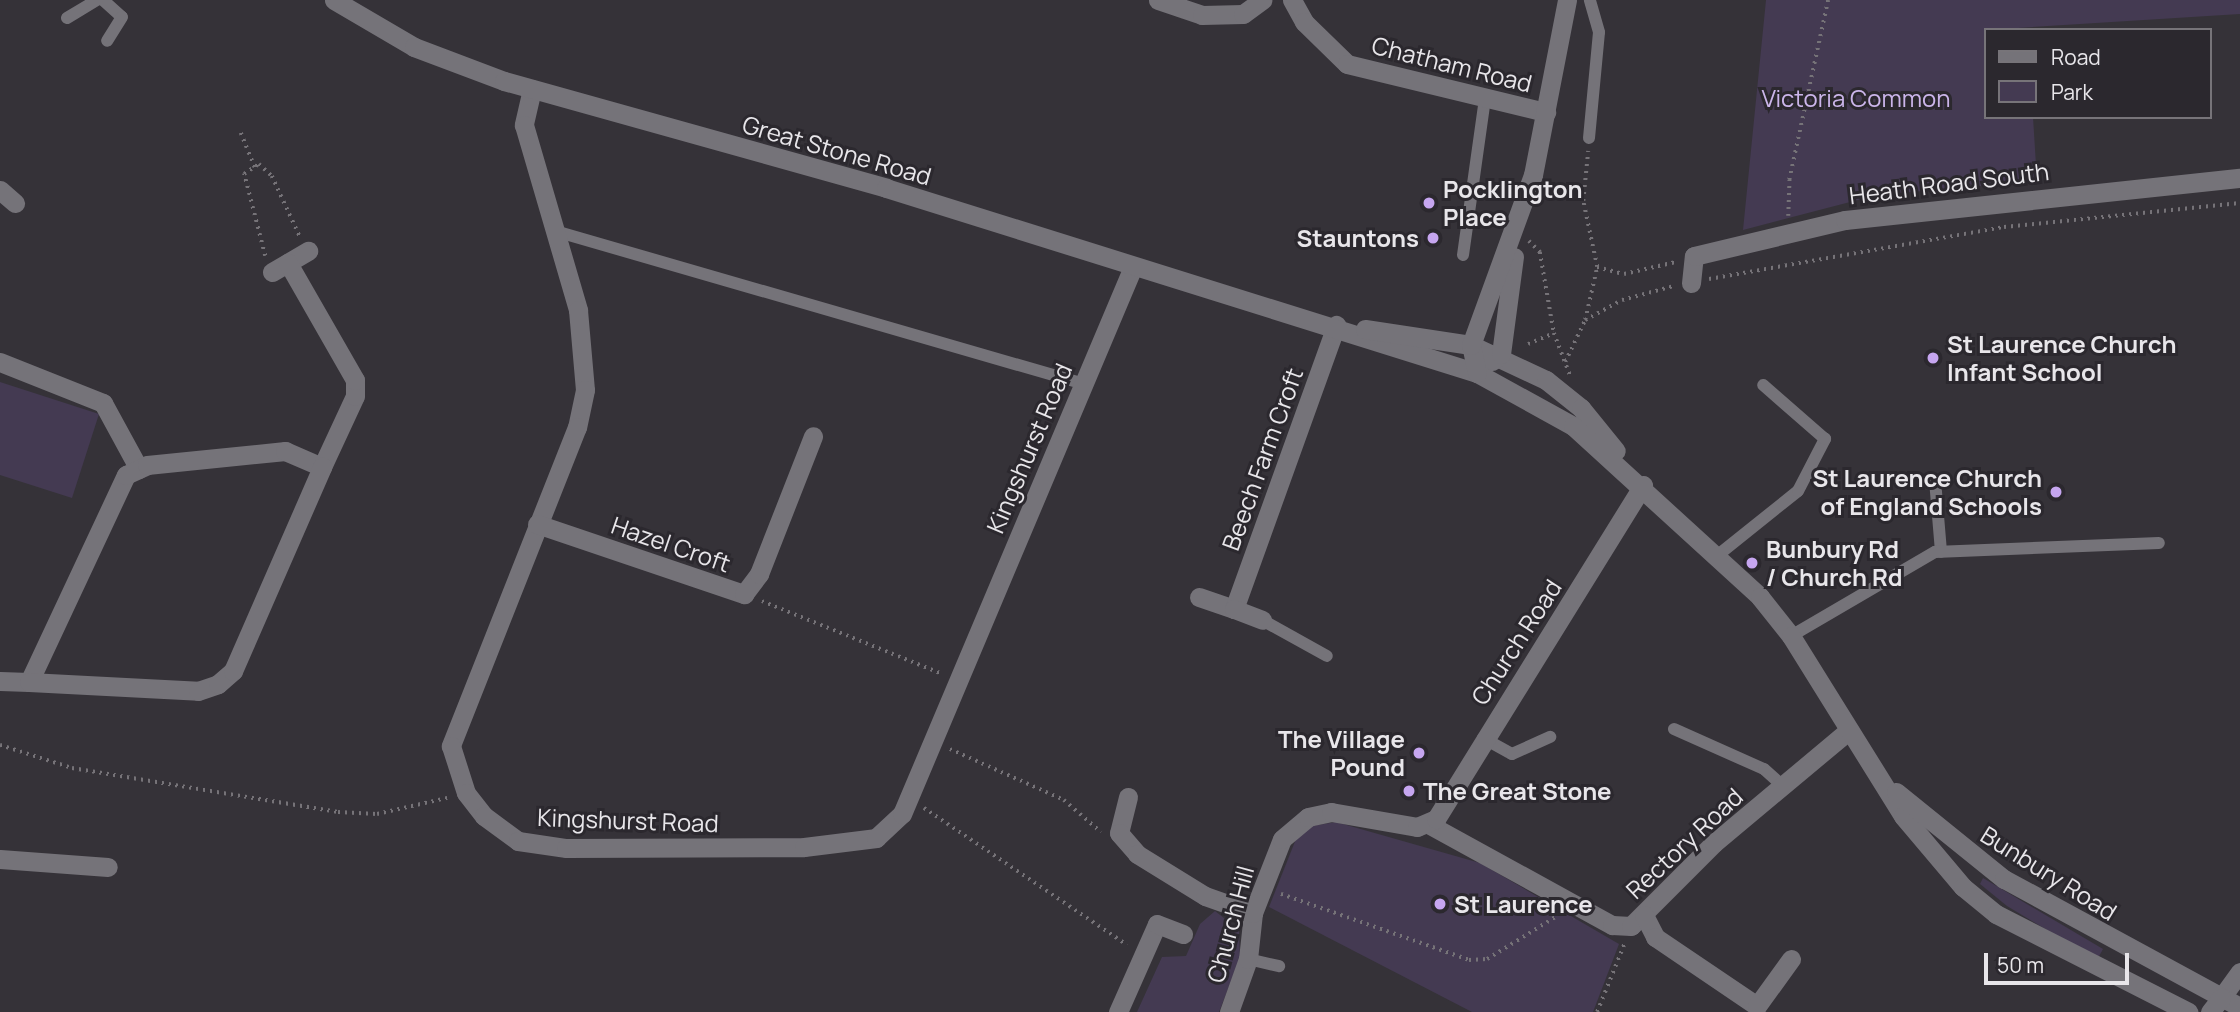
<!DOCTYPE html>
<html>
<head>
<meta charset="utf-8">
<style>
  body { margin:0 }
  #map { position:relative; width:2240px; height:1012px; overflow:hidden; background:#353238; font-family:Manrope,sans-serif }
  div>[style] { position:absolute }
  .green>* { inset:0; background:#443a52 }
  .path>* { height:3.5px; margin-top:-1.75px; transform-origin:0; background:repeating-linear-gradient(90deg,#767378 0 2px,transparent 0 7px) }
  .service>* { height:12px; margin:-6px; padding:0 6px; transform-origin:6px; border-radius:6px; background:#757379 }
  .minor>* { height:19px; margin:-9.5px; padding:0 9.5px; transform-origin:9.5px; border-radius:9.5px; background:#757379 }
  .tertiary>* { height:19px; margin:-9.5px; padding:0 9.5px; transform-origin:9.5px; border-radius:9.5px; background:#757379 }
  .secondary>* { height:19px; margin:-9.5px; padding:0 9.5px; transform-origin:9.5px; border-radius:9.5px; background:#757379 }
  .dots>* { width:19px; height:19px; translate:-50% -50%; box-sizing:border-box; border:4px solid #2b282e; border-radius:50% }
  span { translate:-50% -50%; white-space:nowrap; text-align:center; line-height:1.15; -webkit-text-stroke:6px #2b282e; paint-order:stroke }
  .street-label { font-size:24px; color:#e8e6ea }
  .park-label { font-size:24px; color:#cbb5ea }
  .poi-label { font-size:24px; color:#e8e6ea; font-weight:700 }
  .left { translate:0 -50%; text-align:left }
  .right { translate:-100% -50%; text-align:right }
  .legend { position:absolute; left:1984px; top:28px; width:228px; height:91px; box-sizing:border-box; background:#2b282e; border:2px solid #777479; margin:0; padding:9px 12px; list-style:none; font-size:21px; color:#e8e6ea }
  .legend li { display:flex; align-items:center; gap:14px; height:35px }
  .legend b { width:35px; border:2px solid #777479 }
  .scale { position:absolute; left:1984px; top:953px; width:145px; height:32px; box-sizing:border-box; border:4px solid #e8e6ea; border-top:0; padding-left:9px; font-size:21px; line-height:24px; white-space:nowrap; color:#e8e6ea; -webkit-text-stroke:5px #2b282e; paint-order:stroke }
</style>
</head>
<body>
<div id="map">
  <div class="green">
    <i style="clip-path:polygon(1766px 0,2240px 0,2240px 14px,1986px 30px,1986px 117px,2033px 117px,2037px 181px,1877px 195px,1743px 230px)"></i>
    <i style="clip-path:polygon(0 382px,99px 414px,72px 498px,0 475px)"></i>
    <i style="clip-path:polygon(1336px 822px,1480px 863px,1619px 944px,1593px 1012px,1472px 1012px,1269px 907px,1296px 839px,1312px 826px)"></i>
    <i style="clip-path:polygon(1983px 878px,2103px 949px,2097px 960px,2007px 906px,1980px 884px)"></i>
    <i style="clip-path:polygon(1215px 911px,1239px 930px,1240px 958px,1219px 1012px,1137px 1012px,1162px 957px,1186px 956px,1200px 924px)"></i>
  </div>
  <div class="path">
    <i style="left:241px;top:133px;width:37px;rotate:68deg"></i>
    <i style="left:1788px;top:216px;width:36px;rotate:-88deg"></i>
    <i style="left:1789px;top:180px;width:184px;rotate:-77.8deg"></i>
    <i style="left:1529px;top:241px;width:16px;rotate:45deg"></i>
    <i style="left:1540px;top:252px;width:82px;rotate:80.2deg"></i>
    <i style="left:1554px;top:333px;width:45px;rotate:69.1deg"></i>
    <i style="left:265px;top:256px;width:85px;rotate:-104.4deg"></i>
    <i style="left:244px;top:174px;width:18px;rotate:-34deg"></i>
    <i style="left:259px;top:164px;width:18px;rotate:43deg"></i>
    <i style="left:272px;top:176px;width:67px;rotate:65.3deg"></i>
    <i style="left:1597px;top:267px;width:28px;rotate:15deg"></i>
    <i style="left:1624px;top:274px;width:53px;rotate:-13deg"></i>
    <i style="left:1709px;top:279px;width:300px;rotate:-10deg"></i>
    <i style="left:2004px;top:227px;width:237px;rotate:-5.8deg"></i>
    <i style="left:1585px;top:320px;width:42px;rotate:-28.4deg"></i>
    <i style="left:1622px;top:300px;width:54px;rotate:-15.1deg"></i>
    <i style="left:1528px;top:344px;width:28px;rotate:-23deg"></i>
    <i style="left:1565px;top:362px;width:47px;rotate:-64.5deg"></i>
    <i style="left:1585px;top:320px;width:54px;rotate:-77.2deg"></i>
    <i style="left:1597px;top:267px;width:67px;rotate:-102deg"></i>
    <i style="left:1583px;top:201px;width:50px;rotate:-84.3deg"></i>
    <i style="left:762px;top:601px;width:195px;rotate:22deg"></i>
    <i style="left:0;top:745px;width:76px;rotate:17.7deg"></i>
    <i style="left:72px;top:768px;width:270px;rotate:9.4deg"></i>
    <i style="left:338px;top:812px;width:39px;rotate:3deg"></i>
    <i style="left:377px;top:814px;width:72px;rotate:-12.9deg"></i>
    <i style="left:950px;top:749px;width:125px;rotate:24.1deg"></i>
    <i style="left:1064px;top:800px;width:49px;rotate:40.9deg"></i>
    <i style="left:924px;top:808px;width:245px;rotate:34deg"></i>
    <i style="left:1281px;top:894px;width:199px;rotate:19.3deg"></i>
    <i style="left:1469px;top:960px;width:18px;rotate:-3deg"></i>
    <i style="left:1487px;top:959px;width:82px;rotate:-31.6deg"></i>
    <i style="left:1597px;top:1012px;width:75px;rotate:-68.2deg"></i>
  </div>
  <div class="service">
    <i style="left:103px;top:0;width:25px;rotate:42deg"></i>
    <i style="left:122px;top:17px;width:28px;rotate:122deg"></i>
    <i style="left:67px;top:18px;width:35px;rotate:-31deg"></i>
    <i style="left:1589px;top:138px;width:106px;rotate:-84.6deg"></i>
    <i style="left:1599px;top:32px;width:33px;rotate:-106deg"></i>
    <i style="left:555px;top:231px;width:551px;rotate:16.13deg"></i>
    <i style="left:1463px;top:255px;width:159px;rotate:-82deg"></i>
    <i style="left:1935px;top:480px;width:72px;rotate:85.2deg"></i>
    <i style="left:1718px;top:555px;width:102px;rotate:-38.7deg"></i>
    <i style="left:1798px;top:491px;width:59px;rotate:-62.6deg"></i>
    <i style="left:1825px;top:439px;width:82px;rotate:-138.9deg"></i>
    <i style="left:1262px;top:620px;width:74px;rotate:29deg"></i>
    <i style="left:1791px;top:636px;width:167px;rotate:-30.3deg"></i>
    <i style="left:1935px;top:552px;width:224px;rotate:-2.3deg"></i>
    <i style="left:1674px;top:729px;width:98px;rotate:24deg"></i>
    <i style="left:1764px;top:769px;width:25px;rotate:42deg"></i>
    <i style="left:1483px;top:738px;width:33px;rotate:29deg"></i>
    <i style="left:1512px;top:754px;width:42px;rotate:-24.1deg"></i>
    <i style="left:1248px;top:959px;width:32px;rotate:13deg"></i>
  </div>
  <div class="minor">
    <i style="left:1158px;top:0;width:46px;rotate:18.8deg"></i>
    <i style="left:1202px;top:15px;width:41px;rotate:-1.4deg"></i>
    <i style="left:1243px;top:14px;width:24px;rotate:-36deg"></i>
    <i style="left:1292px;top:0;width:25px;rotate:61deg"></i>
    <i style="left:1304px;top:22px;width:60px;rotate:44.3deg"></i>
    <i style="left:1347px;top:64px;width:205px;rotate:13.6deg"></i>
    <i style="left:532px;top:89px;width:37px;rotate:103deg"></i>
    <i style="left:524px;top:125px;width:193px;rotate:73.7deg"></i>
    <i style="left:578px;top:310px;width:80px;rotate:85deg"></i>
    <i style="left:585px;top:390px;width:38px;rotate:102deg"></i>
    <i style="left:577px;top:427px;width:343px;rotate:111.6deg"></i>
    <i style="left:451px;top:746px;width:49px;rotate:72.3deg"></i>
    <i style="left:466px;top:793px;width:29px;rotate:52deg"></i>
    <i style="left:484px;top:816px;width:42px;rotate:36.3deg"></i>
    <i style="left:518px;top:841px;width:49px;rotate:8.3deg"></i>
    <i style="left:566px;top:848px;width:238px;rotate:-0.2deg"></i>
    <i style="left:804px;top:847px;width:73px;rotate:-7.1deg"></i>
    <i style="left:876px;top:838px;width:35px;rotate:-43deg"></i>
    <i style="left:902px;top:814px;width:594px;rotate:-67.11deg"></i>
    <i style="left:0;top:190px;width:20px;rotate:41deg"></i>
    <i style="left:272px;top:272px;width:42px;rotate:-30.3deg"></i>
    <i style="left:1691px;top:283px;width:27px;rotate:-84deg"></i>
    <i style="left:1694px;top:256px;width:155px;rotate:-13.4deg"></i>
    <i style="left:1845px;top:220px;width:397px;rotate:-6.1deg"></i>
    <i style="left:0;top:362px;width:111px;rotate:21.7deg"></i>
    <i style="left:103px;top:403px;width:75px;rotate:61.4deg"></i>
    <i style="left:537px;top:524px;width:219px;rotate:18.7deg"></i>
    <i style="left:744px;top:594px;width:25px;rotate:-53deg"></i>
    <i style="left:759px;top:574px;width:148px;rotate:-68.6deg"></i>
    <i style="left:1199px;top:597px;width:37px;rotate:19deg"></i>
    <i style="left:1234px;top:609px;width:302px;rotate:-70.2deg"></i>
    <i style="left:1234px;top:609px;width:30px;rotate:21deg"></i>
    <i style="left:0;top:681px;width:29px;rotate:2deg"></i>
    <i style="left:29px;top:682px;width:229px;rotate:-64.9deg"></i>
    <i style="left:126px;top:475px;width:23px;rotate:-25deg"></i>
    <i style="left:147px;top:465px;width:139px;rotate:-5.8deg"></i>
    <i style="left:285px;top:451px;width:40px;rotate:23.4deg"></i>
    <i style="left:322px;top:467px;width:78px;rotate:-65.1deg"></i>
    <i style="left:355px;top:396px;width:16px;rotate:-90deg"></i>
    <i style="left:355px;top:380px;width:135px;rotate:-119.8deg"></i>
    <i style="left:29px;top:682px;width:169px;rotate:3deg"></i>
    <i style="left:198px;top:691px;width:21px;rotate:-19deg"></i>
    <i style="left:218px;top:684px;width:20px;rotate:-41deg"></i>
    <i style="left:233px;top:671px;width:223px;rotate:-66.4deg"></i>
    <i style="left:1128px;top:797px;width:37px;rotate:104deg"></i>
    <i style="left:1119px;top:833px;width:28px;rotate:49deg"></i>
    <i style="left:1137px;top:854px;width:80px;rotate:31.7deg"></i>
    <i style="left:1205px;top:896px;width:51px;rotate:19.5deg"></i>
    <i style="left:1430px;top:825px;width:208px;rotate:28.8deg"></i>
    <i style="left:1612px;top:925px;width:19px;rotate:3deg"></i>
    <i style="left:1631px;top:926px;width:117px;rotate:-45deg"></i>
    <i style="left:1714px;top:843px;width:176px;rotate:-39.9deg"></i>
    <i style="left:0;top:859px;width:108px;rotate:4.2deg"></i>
    <i style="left:1644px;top:915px;width:25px;rotate:63deg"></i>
    <i style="left:1655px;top:937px;width:123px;rotate:34.1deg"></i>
    <i style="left:1757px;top:1006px;width:58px;rotate:-54.1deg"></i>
    <i style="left:2221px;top:998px;width:32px;rotate:-54deg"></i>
    <i style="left:1118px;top:1012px;width:96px;rotate:-66.1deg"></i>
    <i style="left:1157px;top:924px;width:28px;rotate:21deg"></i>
  </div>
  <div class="tertiary">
    <i style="left:334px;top:0;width:93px;rotate:30.4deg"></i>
    <i style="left:414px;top:47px;width:96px;rotate:20.7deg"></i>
    <i style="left:504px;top:81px;width:397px;rotate:15.6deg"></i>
    <i style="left:886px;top:188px;width:619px;rotate:17.38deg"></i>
    <i style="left:1365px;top:329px;width:107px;rotate:8.6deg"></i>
    <i style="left:1229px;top:1012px;width:56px;rotate:-70.3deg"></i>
    <i style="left:1248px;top:959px;width:46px;rotate:-83.8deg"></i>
    <i style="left:1253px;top:913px;width:79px;rotate:-68.6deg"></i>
    <i style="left:1282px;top:839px;width:34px;rotate:-40deg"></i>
    <i style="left:1308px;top:817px;width:24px;rotate:-12deg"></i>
    <i style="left:1331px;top:812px;width:87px;rotate:9.9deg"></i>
    <i style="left:1417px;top:827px;width:21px;rotate:-23deg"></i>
    <i style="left:1436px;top:819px;width:393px;rotate:-58.2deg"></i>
  </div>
  <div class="secondary">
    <i style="left:1471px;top:345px;width:83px;rotate:25deg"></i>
    <i style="left:1546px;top:380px;width:45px;rotate:38.7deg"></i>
    <i style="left:1581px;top:408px;width:55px;rotate:50.9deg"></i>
    <i style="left:1492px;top:361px;width:11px;rotate:-38deg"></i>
    <i style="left:1501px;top:354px;width:98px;rotate:-82.4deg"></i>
    <i style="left:1477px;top:373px;width:110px;rotate:28.9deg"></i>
    <i style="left:1573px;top:426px;width:253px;rotate:42.4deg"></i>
    <i style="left:1760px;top:597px;width:50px;rotate:51.5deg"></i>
    <i style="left:1791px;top:636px;width:212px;rotate:58.1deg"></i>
    <i style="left:1903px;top:816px;width:93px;rotate:49.8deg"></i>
    <i style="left:1963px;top:887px;width:43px;rotate:39.3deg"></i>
    <i style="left:1996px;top:914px;width:216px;rotate:27deg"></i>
    <i style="left:1477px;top:373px;width:29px;rotate:-102deg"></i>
    <i style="left:1471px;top:345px;width:181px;rotate:-70deg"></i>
    <i style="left:1533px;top:175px;width:178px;rotate:-79deg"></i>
    <i style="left:1896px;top:792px;width:139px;rotate:38.9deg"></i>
    <i style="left:2004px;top:879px;width:268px;rotate:28.5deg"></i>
    <i style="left:2210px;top:1012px;width:18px;rotate:-52deg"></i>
  </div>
  <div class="dots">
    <i style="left:1429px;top:203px;background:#c6a6f0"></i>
    <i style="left:1433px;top:238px;background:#c6a6f0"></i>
    <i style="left:1933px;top:358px;background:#c6a6f0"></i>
    <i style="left:2056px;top:492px;background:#c6a6f0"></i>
    <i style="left:1752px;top:563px;background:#c6a6f0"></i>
    <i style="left:1419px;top:753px;background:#c6a6f0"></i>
    <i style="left:1409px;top:791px;background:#c6a6f0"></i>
    <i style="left:1440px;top:904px;background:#c6a6f0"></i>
  </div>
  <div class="street-label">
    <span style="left:1452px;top:64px;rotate:14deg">Chatham Road</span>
    <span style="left:837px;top:150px;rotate:16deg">Great Stone Road</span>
    <span style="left:1949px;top:183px;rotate:-7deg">Heath Road South</span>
    <span style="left:1029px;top:448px;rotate:-67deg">Kingshurst Road</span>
    <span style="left:1262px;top:459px;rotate:-70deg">Beech Farm Croft</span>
    <span style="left:671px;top:544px;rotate:19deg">Hazel Croft</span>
    <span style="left:1516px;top:642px;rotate:-57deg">Church Road</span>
    <span style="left:628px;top:820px;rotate:2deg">Kingshurst Road</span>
    <span style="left:1684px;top:843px;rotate:-43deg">Rectory Road</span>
    <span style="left:2049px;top:873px;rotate:32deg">Bunbury Road</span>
    <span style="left:1230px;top:924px;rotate:-75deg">Church Hill</span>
  </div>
  <div class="park-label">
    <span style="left:1856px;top:98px">Victoria Common</span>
  </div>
  <div class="poi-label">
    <span class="left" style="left:1443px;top:203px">Pocklington<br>Place</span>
    <span class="right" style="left:1419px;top:238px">Stauntons</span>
    <span class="left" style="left:1947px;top:358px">St Laurence Church<br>Infant School</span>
    <span class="right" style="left:2042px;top:492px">St Laurence Church<br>of England Schools</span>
    <span class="left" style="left:1766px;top:563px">Bunbury Rd<br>/ Church Rd</span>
    <span class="right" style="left:1405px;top:753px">The Village<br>Pound</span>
    <span class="left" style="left:1423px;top:791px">The Great Stone</span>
    <span class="left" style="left:1454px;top:904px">St Laurence</span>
  </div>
  <ul class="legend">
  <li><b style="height:9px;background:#757379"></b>Road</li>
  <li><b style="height:19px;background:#443a52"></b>Park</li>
  </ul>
  <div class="scale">50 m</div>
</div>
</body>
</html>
